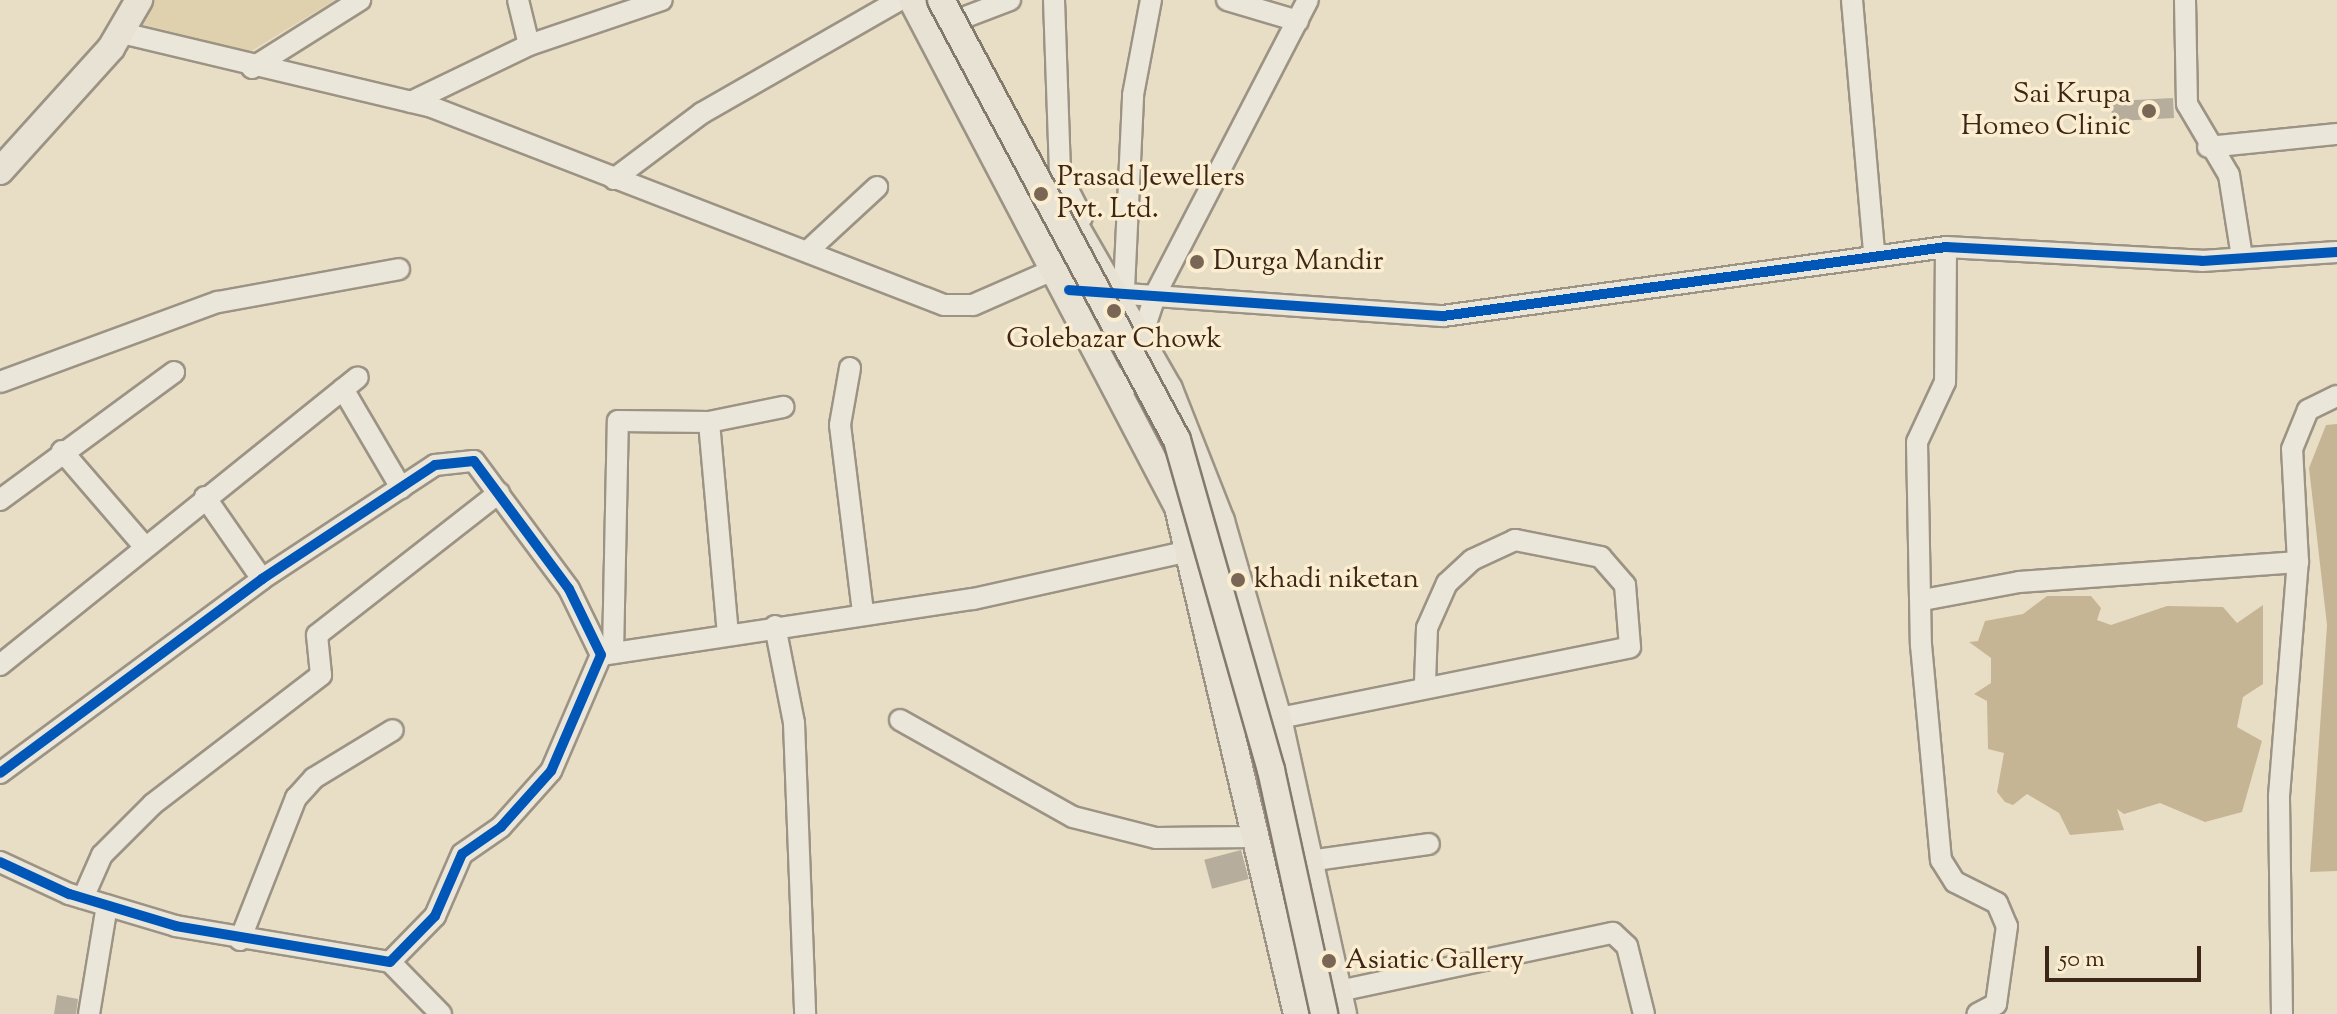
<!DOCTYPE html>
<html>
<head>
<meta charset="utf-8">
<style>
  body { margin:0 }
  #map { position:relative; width:2337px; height:1014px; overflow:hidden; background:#e8dec5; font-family:"Sorts Mill Goudy",serif }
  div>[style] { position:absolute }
  .green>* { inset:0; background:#dfd0ae }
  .water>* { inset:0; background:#c6b595 }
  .building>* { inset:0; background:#b6ad9c; transform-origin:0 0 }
  .roads { filter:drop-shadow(2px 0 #9c9384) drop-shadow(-2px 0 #9c9384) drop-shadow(0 2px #9c9384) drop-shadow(0 -2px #9c9384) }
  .minor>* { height:20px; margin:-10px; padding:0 10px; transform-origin:10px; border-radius:10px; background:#ebe6da }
  .major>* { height:26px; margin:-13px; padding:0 13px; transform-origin:13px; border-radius:13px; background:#e8e2d4 }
  .bridges { filter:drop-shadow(2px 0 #837a6c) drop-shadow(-2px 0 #837a6c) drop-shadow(0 2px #837a6c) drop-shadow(0 -2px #837a6c) }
  .major-bridge>* { height:26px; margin:-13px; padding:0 13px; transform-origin:13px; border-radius:13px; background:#e8e2d4 }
  .cycleway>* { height:10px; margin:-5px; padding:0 5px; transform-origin:5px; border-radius:5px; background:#0057b8 }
  .dots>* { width:22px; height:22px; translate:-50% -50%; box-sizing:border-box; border:4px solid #faedd0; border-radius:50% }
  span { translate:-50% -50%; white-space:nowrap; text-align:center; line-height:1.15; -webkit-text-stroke:7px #faedd0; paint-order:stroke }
  .poi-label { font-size:28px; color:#3d2518 }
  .right { translate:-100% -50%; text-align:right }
  .left { translate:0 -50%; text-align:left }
  .scale { position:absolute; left:2045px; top:946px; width:156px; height:36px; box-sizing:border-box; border:4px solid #3d2518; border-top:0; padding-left:10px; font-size:24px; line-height:28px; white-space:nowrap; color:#3d2518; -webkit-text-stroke:6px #faedd0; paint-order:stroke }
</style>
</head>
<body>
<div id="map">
  <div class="green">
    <i style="clip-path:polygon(149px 0,335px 0,246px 54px,139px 27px)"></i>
  </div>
  <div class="water">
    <i style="clip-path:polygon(2337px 424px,2337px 871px,2310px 872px,2327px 625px,2309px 468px,2326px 425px)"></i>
    <i style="clip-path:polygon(2047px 596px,2091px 596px,2101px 608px,2097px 620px,2111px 625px,2167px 606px,2223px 607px,2237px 623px,2263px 605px,2263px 684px,2243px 697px,2237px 727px,2262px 741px,2242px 812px,2205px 822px,2160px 803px,2124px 814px,2117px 809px,2124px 830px,2070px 835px,2059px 813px,2027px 794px,2013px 805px,2005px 802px,1997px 792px,2004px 753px,1988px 749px,1987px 701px,1974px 694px,1991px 683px,1991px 658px,1969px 642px,1978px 641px,1985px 621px,2023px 614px)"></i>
  </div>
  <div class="building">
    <i style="left:2173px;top:98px;width:20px;height:62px;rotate:87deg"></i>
    <i style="left:1241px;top:850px;width:30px;height:38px;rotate:75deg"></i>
    <i style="clip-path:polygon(57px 995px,78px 999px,76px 1014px,54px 1014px)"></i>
  </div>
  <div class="roads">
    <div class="minor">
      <i style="left:518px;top:0;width:46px;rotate:76.3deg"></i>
      <i style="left:529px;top:45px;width:140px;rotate:-18.7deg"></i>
      <i style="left:1054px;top:0;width:174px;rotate:88deg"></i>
      <i style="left:1060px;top:174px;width:48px;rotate:62.9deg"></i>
      <i style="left:1082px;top:217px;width:21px;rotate:149deg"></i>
      <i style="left:1227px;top:0;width:74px;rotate:16.5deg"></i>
      <i style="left:1852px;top:0;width:255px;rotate:85deg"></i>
      <i style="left:2185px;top:0;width:104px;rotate:88.9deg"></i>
      <i style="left:2187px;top:104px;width:82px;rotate:59.4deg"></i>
      <i style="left:2229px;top:175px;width:83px;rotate:81deg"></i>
      <i style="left:939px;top:27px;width:76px;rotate:-20.8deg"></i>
      <i style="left:122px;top:33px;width:316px;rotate:13.4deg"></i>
      <i style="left:429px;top:106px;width:552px;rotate:21.13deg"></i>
      <i style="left:944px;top:305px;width:29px"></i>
      <i style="left:973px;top:305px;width:90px;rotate:-23.7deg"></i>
      <i style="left:252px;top:68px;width:128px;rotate:-32.2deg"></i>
      <i style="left:411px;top:102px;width:131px;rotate:-25.8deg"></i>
      <i style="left:2208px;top:147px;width:130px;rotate:-5.8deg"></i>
      <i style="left:614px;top:179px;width:110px;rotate:-36.9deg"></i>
      <i style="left:702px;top:113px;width:227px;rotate:-29.8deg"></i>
      <i style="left:1946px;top:247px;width:135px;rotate:90.4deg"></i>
      <i style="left:1945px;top:382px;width:66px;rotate:115deg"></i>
      <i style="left:1917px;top:442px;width:203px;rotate:88.9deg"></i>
      <i style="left:1921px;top:645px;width:216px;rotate:84.7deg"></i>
      <i style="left:1941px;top:860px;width:26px;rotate:58deg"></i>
      <i style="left:1955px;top:882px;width:47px;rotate:26.6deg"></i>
      <i style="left:1997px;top:903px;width:25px;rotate:67deg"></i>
      <i style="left:2007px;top:926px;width:79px;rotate:98deg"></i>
      <i style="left:1996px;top:1004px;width:21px;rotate:152deg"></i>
      <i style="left:811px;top:248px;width:90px;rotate:-42.7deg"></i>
      <i style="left:1124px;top:289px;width:194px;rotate:-87.3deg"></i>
      <i style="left:1133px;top:95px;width:97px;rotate:-79.3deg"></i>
      <i style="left:1069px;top:290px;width:375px;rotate:4deg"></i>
      <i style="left:1443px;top:316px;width:508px;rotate:-7.81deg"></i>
      <i style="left:1946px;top:247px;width:256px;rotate:3.1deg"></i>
      <i style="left:2202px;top:261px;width:135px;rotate:-3.8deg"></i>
      <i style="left:850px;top:368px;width:58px;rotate:100deg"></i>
      <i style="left:840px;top:425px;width:189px;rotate:83deg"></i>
      <i style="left:0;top:382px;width:232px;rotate:-20.2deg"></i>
      <i style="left:218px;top:302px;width:184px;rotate:-10.3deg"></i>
      <i style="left:343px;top:389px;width:115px;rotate:59.6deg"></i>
      <i style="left:1123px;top:393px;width:105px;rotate:-71.7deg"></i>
      <i style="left:1156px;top:293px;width:330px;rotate:-62.6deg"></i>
      <i style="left:709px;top:422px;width:213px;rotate:84.9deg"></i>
      <i style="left:62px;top:451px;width:127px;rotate:49.2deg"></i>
      <i style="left:205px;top:497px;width:100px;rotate:55.2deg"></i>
      <i style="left:0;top:500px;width:216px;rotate:-36.3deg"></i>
      <i style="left:1923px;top:600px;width:98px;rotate:-10.6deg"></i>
      <i style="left:2019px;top:582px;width:280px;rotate:-4.1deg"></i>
      <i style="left:775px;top:626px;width:99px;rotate:78.9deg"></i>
      <i style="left:794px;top:723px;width:291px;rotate:87.8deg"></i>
      <i style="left:613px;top:653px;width:232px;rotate:-88.8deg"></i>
      <i style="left:618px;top:421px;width:91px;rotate:0.6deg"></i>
      <i style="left:709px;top:422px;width:76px;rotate:-11.5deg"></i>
      <i style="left:601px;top:655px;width:376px;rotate:-8.6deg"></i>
      <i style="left:973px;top:599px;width:231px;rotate:-12.5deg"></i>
      <i style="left:0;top:665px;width:459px;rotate:-38.8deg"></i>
      <i style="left:900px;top:720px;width:198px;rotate:29.3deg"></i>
      <i style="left:1073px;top:817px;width:86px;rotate:14.2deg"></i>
      <i style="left:1156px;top:838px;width:98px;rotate:-0.6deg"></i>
      <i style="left:1230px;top:728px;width:408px;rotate:-11.4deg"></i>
      <i style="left:1630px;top:647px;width:62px;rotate:-94.6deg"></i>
      <i style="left:1625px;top:585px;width:37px;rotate:-131deg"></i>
      <i style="left:1601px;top:557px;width:88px;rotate:-168.8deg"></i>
      <i style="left:1515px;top:540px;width:47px;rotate:155.1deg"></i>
      <i style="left:1472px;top:560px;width:34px;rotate:137deg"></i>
      <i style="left:1447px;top:583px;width:49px;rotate:114deg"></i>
      <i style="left:1427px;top:628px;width:55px;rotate:92.1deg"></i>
      <i style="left:0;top:773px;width:326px;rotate:-36.5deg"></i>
      <i style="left:262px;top:579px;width:207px;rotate:-33.4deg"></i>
      <i style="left:435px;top:465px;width:39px;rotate:-6deg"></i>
      <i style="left:474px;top:461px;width:159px;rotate:53.4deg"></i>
      <i style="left:569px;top:589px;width:73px;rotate:64.1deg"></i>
      <i style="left:601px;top:655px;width:126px;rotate:113.3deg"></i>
      <i style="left:551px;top:771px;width:75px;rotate:131.8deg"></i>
      <i style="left:501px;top:827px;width:47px;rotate:145.3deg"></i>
      <i style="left:462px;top:854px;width:68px;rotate:113.5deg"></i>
      <i style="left:435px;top:916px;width:64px;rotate:134.4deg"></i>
      <i style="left:390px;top:962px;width:217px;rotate:-170.5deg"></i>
      <i style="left:176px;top:926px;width:112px;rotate:-163.3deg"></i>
      <i style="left:69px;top:894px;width:76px;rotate:-155.1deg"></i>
      <i style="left:1309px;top:861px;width:121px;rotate:-8.1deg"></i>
      <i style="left:83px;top:898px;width:47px;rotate:-66.2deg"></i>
      <i style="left:102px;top:855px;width:72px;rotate:-45deg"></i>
      <i style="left:153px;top:804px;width:212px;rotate:-37.5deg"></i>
      <i style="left:321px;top:675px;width:40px;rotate:-95.7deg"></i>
      <i style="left:317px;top:635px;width:231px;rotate:-38deg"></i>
      <i style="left:240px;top:940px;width:153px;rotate:-68.5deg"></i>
      <i style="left:296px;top:798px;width:27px;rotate:-48deg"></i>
      <i style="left:314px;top:778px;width:92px;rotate:-31.3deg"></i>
      <i style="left:390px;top:962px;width:73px;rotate:45.6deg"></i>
      <i style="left:1339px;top:991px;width:280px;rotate:-12deg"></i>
      <i style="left:1613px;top:933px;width:19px;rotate:43deg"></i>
      <i style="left:1627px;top:946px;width:70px;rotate:76deg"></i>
      <i style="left:89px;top:1014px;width:110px;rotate:-80.6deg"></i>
      <i style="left:2282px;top:1014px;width:218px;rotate:-90.8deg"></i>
      <i style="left:2279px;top:796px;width:235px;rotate:-85.4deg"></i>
      <i style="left:2298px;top:562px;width:113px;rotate:-93deg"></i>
      <i style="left:2292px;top:449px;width:42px;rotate:-67.7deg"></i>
      <i style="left:2308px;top:410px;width:32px;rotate:-26deg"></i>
    </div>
    <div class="major">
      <i style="left:912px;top:0;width:573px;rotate:62.32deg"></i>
      <i style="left:1178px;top:507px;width:521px;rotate:76.79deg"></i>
      <i style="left:0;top:171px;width:166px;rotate:-47.9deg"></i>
      <i style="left:111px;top:48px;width:56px;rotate:-59.7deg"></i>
      <i style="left:1074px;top:224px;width:190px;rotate:60.1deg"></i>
      <i style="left:1169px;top:389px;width:142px;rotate:68.5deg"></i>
      <i style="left:1221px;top:521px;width:205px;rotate:73.9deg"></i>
      <i style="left:1278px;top:718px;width:303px;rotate:77.6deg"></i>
    </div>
  </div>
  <div class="bridges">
    <div class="major-bridge">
      <i style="left:941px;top:0;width:499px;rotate:61.8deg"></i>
      <i style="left:1177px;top:440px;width:343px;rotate:74.1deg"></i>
      <i style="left:1271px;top:770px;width:250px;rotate:77.7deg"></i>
    </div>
  </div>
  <div class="cycleway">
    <i style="left:1069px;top:290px;width:375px;rotate:4deg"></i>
    <i style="left:1443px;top:316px;width:508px;rotate:-7.81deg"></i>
    <i style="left:1946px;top:247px;width:256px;rotate:3.1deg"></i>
    <i style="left:2202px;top:261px;width:135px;rotate:-3.8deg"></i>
    <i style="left:0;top:773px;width:326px;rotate:-36.5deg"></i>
    <i style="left:262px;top:579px;width:207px;rotate:-33.4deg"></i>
    <i style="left:435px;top:465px;width:39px;rotate:-6deg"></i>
    <i style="left:474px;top:461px;width:159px;rotate:53.4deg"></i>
    <i style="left:569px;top:589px;width:73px;rotate:64.1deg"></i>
    <i style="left:601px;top:655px;width:126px;rotate:113.3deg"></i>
    <i style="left:551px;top:771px;width:75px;rotate:131.8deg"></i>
    <i style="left:501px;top:827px;width:47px;rotate:145.3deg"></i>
    <i style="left:462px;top:854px;width:68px;rotate:113.5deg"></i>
    <i style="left:435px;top:916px;width:64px;rotate:134.4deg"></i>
    <i style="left:390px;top:962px;width:217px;rotate:-170.5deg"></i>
    <i style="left:176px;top:926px;width:112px;rotate:-163.3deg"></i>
    <i style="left:69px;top:894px;width:76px;rotate:-155.1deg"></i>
  </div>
  <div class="dots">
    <i style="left:2149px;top:111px;background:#796655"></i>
    <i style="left:1041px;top:194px;background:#796655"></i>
    <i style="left:1197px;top:262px;background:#796655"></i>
    <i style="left:1114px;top:311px;background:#796655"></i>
    <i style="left:1238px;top:580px;background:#796655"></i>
    <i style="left:1329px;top:961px;background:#796655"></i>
  </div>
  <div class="poi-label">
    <span class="right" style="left:2131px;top:111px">Sai Krupa<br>Homeo Clinic</span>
    <span class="left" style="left:1057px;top:194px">Prasad Jewellers<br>Pvt. Ltd.</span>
    <span class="left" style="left:1213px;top:262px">Durga Mandir</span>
    <span style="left:1114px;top:340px">Golebazar Chowk</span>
    <span class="left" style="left:1254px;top:580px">khadi niketan</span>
    <span class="left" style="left:1345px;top:961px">Asiatic Gallery</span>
  </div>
  <div class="scale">50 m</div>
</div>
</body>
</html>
